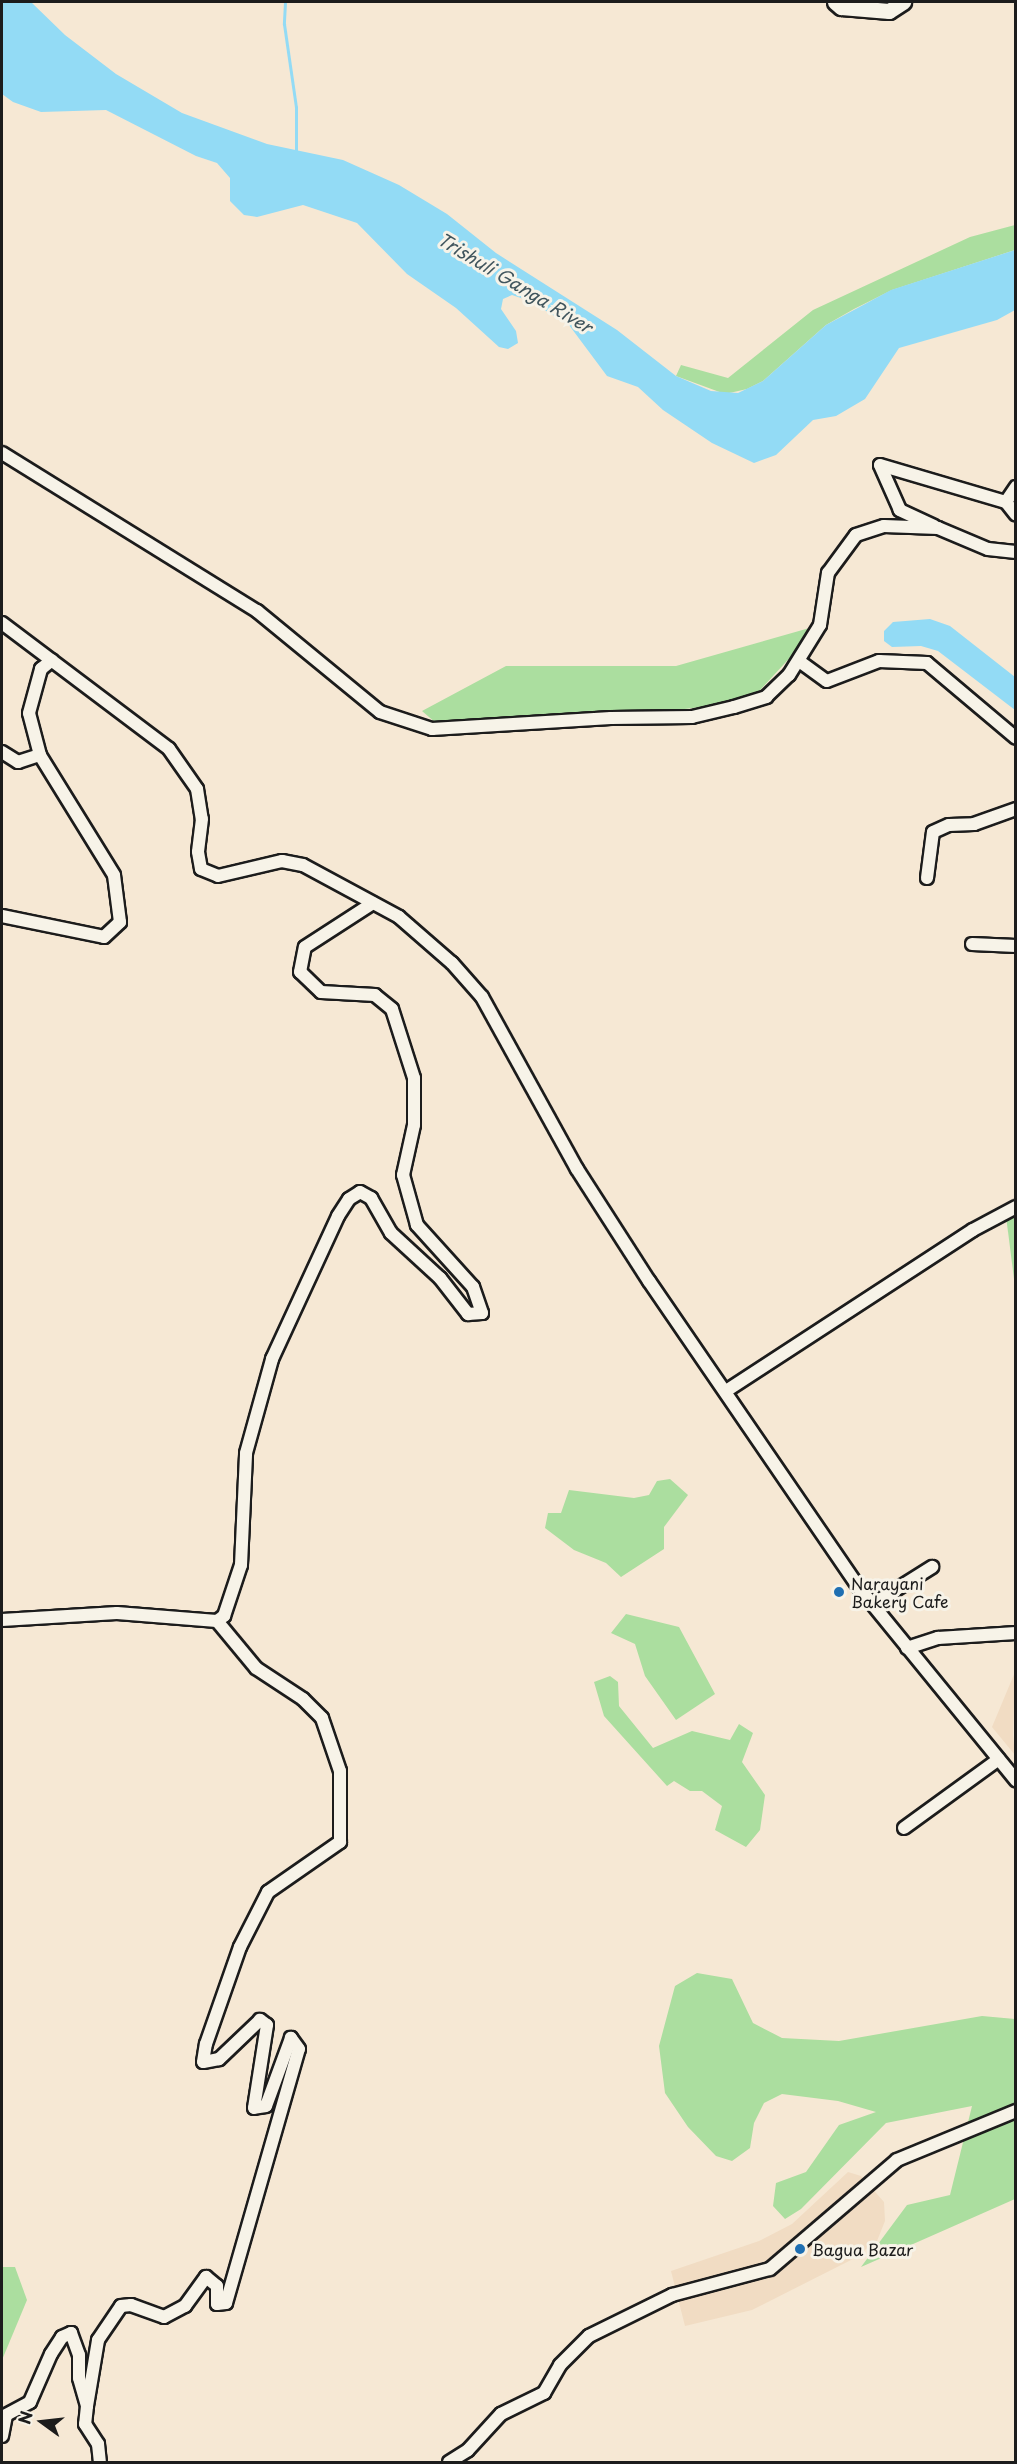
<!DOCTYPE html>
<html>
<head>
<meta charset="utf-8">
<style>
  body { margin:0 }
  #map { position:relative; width:1017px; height:2464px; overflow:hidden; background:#f6e8d4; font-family:"Playpen Sans",sans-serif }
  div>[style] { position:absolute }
  .built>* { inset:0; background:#f1dcc3 }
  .green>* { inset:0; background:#abde9f }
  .water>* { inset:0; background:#93dbf5 }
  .stream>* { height:3px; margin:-1.5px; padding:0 1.5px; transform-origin:1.5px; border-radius:1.5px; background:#93dbf5 }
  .roads { filter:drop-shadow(2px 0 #1c1c1c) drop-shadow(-2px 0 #1c1c1c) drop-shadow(0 2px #1c1c1c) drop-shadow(0 -2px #1c1c1c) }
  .minor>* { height:12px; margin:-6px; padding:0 6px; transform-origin:6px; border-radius:6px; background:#f7f3e8 }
  .major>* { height:15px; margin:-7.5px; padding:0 7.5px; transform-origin:7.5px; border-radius:7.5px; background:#f7f3e8 }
  .dots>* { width:16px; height:16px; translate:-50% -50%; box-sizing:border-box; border:3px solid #f7f3e8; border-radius:50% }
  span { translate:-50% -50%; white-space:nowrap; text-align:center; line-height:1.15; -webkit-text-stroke:6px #f7f3e8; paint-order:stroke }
  .poi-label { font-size:16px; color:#1c1c1c }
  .left { translate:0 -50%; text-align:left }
  .water-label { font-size:18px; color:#40555d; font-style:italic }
  .frame { position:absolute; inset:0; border:3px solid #1c1c1c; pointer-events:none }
  .north { position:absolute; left:12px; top:2392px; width:60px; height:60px; -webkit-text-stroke:4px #f7f3e8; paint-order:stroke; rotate:285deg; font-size:16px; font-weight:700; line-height:24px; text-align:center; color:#1c1c1c }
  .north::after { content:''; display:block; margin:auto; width:21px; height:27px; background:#1c1c1c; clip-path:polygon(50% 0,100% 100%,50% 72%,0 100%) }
</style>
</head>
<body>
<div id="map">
  <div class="built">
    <i style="clip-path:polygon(1015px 1672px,1013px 1735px,1015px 1755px,992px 1727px)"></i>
    <i style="clip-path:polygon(848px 2172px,861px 2176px,884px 2202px,885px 2221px,877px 2241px,851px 2260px,752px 2310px,685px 2326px,671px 2271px,759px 2241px,792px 2224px)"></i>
  </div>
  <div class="green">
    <i style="clip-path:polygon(1015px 225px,1015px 250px,892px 290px,854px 309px,826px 325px,763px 381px,747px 389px,725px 394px,676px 376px,681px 365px,728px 378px,813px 310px,970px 237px)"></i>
    <i style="clip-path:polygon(820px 625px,750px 701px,611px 718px,443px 729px,422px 711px,506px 666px,676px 666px)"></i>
    <i style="clip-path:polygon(1015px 1212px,1016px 1279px,1014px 1279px,1006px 1216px)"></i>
    <i style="clip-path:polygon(670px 1479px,688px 1495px,664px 1527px,664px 1549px,621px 1577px,606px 1563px,574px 1550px,545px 1528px,548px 1513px,561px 1513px,569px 1490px,634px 1498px,649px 1495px,657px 1481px)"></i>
    <i style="clip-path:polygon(626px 1614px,679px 1627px,715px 1694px,676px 1720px,645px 1676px,635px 1644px,611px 1633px)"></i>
    <i style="clip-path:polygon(610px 1676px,618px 1682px,619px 1706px,653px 1748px,692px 1731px,730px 1740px,739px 1724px,753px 1733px,742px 1762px,765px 1795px,760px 1830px,746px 1847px,715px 1830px,722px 1806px,702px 1791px,690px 1791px,674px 1781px,667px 1786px,604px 1716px,594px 1682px)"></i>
    <i style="clip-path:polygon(697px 1973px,732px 1979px,753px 2023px,782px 2038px,839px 2041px,982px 2016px,1015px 2019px,1015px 2199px,861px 2267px,907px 2205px,950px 2195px,972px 2106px,886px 2123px,801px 2209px,785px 2219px,773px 2206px,776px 2183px,806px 2172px,839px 2125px,876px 2112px,838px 2101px,782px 2094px,764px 2103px,754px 2123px,750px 2148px,732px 2161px,716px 2156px,688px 2127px,665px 2093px,659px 2046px,675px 1986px)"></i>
    <i style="clip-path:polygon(2px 2267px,15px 2267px,27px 2300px,2px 2360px)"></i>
  </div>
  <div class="water">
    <i style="clip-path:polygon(2px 2px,31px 2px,65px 35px,116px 74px,182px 113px,267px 144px,343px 160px,399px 185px,447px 214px,496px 253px,617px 330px,676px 376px,711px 391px,738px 393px,763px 381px,826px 325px,891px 290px,1015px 250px,1015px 310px,997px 320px,899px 348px,865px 399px,836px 416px,813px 420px,776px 455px,754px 463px,712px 443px,663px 410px,638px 387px,607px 376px,569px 325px,530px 301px,512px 295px,503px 299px,501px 309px,516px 331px,518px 343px,508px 349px,499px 347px,456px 308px,407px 274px,357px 223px,303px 205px,257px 217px,244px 215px,230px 201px,230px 178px,217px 163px,196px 156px,106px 110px,41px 112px,13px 102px,2px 94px)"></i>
    <i style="clip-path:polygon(930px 619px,950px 626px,1015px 677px,1015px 710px,938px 651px,921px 646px,892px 647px,884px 641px,884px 631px,893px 622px)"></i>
  </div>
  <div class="stream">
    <i style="left:285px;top:2px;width:22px;rotate:93deg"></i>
    <i style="left:284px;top:24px;width:84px;rotate:81.8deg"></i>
    <i style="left:296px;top:107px;width:48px;rotate:90deg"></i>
  </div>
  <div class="roads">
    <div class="minor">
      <i style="left:2px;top:453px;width:300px;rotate:31.8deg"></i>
      <i style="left:257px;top:611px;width:159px;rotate:39.4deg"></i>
      <i style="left:380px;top:712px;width:55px;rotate:18.1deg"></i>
      <i style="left:432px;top:729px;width:179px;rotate:-3.5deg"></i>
      <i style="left:611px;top:718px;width:81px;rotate:-0.7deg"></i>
      <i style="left:692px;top:717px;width:43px;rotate:-13.4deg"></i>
      <i style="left:734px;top:707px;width:34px;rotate:-17deg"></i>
      <i style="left:766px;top:697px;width:32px;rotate:-44deg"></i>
      <i style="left:789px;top:675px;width:59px;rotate:-58.2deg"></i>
      <i style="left:820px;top:625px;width:53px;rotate:-81.3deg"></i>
      <i style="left:828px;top:573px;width:47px;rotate:-53.6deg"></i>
      <i style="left:856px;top:535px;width:29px;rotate:-18deg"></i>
      <i style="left:884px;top:526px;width:54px;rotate:2.1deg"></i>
      <i style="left:938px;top:528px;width:54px;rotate:22.8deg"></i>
      <i style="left:988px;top:549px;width:28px;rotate:6deg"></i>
      <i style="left:1016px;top:487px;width:18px;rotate:124deg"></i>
      <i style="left:1006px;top:502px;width:16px;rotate:52deg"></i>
      <i style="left:934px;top:526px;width:38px;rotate:-155deg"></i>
      <i style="left:900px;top:510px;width:49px;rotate:-114deg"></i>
      <i style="left:880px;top:465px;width:131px;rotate:16.4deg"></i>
      <i style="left:2px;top:623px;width:209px;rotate:37deg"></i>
      <i style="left:169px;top:749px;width:49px;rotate:55deg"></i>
      <i style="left:197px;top:789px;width:30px;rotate:81deg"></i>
      <i style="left:202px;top:819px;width:33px;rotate:97deg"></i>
      <i style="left:198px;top:852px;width:17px;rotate:80deg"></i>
      <i style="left:201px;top:869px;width:18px;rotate:22deg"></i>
      <i style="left:218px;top:876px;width:66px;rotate:-13.2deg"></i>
      <i style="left:282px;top:861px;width:21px;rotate:11deg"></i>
      <i style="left:303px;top:865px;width:109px;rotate:28.4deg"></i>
      <i style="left:399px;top:917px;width:70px;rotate:41deg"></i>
      <i style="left:452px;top:963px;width:45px;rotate:48.6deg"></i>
      <i style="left:482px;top:997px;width:196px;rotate:61.1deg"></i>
      <i style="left:577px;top:1169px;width:133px;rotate:57.3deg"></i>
      <i style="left:649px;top:1281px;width:373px;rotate:55.6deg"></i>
      <i style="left:860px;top:1589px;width:247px;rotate:50.8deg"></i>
      <i style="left:799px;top:661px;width:34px;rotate:36deg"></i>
      <i style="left:827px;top:681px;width:56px;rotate:-21deg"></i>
      <i style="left:879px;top:661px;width:48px;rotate:2.4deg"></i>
      <i style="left:927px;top:663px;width:116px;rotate:40.1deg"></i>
      <i style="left:2px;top:752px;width:19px;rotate:32deg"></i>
      <i style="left:18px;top:762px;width:23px;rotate:-18deg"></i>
      <i style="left:927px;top:878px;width:46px;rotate:-82.6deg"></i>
      <i style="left:933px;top:832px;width:17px;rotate:-24deg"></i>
      <i style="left:949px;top:825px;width:25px;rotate:-2deg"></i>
      <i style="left:974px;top:824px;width:45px;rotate:-19.7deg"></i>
      <i style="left:2px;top:916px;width:104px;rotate:11.6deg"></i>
      <i style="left:104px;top:937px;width:22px;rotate:-43deg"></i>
      <i style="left:120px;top:922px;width:47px;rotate:-97.3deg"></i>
      <i style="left:114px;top:875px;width:141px;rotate:-121.7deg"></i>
      <i style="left:40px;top:755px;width:43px;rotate:-104.7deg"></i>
      <i style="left:29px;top:713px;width:46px;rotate:-74.7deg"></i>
      <i style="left:41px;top:669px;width:14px;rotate:-39deg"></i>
      <i style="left:972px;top:944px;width:44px;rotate:2.6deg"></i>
      <i style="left:726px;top:1391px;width:295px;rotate:-33.1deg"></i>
      <i style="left:973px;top:1230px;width:49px;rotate:-28.1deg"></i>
      <i style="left:873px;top:1604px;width:70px;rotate:-32.1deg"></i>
      <i style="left:2px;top:1620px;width:115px;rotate:-3.5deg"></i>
      <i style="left:117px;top:1613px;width:100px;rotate:4.6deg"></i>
      <i style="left:217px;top:1621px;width:9px;rotate:-36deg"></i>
      <i style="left:224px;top:1616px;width:54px;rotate:-71.6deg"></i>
      <i style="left:241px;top:1565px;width:112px;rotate:-87.4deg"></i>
      <i style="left:246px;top:1453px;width:98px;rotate:-74.5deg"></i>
      <i style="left:272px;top:1359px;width:157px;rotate:-65.2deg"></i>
      <i style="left:338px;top:1216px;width:20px;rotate:-57deg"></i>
      <i style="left:349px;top:1199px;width:13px;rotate:-32deg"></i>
      <i style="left:360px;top:1192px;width:13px;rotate:29deg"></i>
      <i style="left:371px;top:1198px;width:40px;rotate:60.3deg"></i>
      <i style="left:391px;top:1233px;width:67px;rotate:42.6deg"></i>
      <i style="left:440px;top:1278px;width:46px;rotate:52.1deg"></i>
      <i style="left:468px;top:1314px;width:14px;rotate:-4deg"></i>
      <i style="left:482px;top:1313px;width:28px;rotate:-109deg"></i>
      <i style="left:473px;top:1287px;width:84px;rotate:-132.1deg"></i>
      <i style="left:417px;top:1225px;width:52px;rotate:-105.6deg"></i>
      <i style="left:403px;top:1175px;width:51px;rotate:-77.6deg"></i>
      <i style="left:414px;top:1125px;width:47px;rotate:-90deg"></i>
      <i style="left:414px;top:1078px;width:72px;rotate:-107.7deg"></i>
      <i style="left:392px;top:1009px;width:22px;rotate:-141deg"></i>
      <i style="left:375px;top:995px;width:54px;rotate:-176.8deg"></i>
      <i style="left:321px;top:992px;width:29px;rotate:-136deg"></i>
      <i style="left:300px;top:972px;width:25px;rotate:-79deg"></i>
      <i style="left:305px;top:947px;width:81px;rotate:-32.9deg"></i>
      <i style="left:907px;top:1648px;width:33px;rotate:-18deg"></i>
      <i style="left:938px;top:1638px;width:78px;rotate:-3.7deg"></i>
      <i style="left:904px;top:1828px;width:117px;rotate:-36deg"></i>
      <i style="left:87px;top:2406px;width:67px;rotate:-80.5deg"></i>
      <i style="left:98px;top:2340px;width:41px;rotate:-55.9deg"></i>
      <i style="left:121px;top:2306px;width:10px;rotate:-6deg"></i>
      <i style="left:131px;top:2305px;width:35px;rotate:20deg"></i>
      <i style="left:164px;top:2317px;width:24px;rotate:-28deg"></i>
      <i style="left:185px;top:2306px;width:36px;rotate:-54deg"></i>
      <i style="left:206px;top:2277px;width:14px;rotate:39deg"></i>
      <i style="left:217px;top:2286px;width:18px;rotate:90deg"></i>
      <i style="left:217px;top:2304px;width:9px;rotate:-6deg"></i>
      <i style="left:226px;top:2303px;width:264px;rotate:-74deg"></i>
      <i style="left:299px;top:2049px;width:14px;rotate:-126deg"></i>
      <i style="left:291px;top:2038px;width:72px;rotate:110.2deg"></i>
      <i style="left:266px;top:2106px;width:12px;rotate:171deg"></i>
      <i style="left:254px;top:2108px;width:84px;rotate:-81.1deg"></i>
      <i style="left:267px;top:2025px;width:9px;rotate:-144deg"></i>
      <i style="left:260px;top:2020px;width:57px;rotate:136.4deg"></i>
      <i style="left:219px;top:2059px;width:16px;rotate:169deg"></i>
      <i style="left:203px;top:2062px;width:18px;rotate:-81deg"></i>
      <i style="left:206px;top:2044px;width:103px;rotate:-70.7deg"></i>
      <i style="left:240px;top:1947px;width:62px;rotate:-63deg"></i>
      <i style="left:268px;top:1892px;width:88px;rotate:-34.8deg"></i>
      <i style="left:340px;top:1842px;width:71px;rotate:-90deg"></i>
      <i style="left:340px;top:1771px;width:56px;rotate:-108.8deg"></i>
      <i style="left:322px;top:1718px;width:27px;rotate:-135deg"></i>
      <i style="left:303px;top:1699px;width:56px;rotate:-146.6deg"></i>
      <i style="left:256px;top:1668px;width:61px;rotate:-129.7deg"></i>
      <i style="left:2px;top:2436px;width:21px;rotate:-79deg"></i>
      <i style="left:6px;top:2415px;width:27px;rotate:-28deg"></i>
      <i style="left:30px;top:2402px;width:52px;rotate:-66.4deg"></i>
      <i style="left:51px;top:2354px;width:20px;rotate:-57deg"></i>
      <i style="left:62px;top:2337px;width:10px;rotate:-24deg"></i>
      <i style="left:71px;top:2333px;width:23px;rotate:70deg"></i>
      <i style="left:79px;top:2355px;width:23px;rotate:90deg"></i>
      <i style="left:79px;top:2378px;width:29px;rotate:74deg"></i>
      <i style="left:87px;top:2406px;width:18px;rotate:96deg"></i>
      <i style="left:85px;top:2424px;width:24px;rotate:57deg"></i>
      <i style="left:98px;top:2444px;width:18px;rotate:84deg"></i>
      <i style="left:449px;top:2462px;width:22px;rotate:-32deg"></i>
      <i style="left:468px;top:2450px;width:49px;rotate:-47.5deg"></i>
      <i style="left:501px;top:2414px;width:48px;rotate:-26deg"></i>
      <i style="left:544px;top:2393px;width:32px;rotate:-60deg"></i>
      <i style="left:560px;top:2365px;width:41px;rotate:-45deg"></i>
      <i style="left:589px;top:2336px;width:93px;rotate:-26.3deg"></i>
      <i style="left:672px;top:2295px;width:101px;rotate:-14.9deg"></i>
      <i style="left:770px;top:2269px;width:167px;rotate:-40.6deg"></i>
      <i style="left:897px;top:2160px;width:129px;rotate:-22.4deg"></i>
    </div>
    <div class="major">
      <i style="left:835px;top:2px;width:8px;rotate:40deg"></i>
      <i style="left:841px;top:7px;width:48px;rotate:4.8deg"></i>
      <i style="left:889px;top:11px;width:17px;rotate:-33deg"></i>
    </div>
  </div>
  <div class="dots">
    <i style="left:839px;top:1592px;background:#1f6fb2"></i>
    <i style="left:800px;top:2249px;background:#1f6fb2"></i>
  </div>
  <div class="poi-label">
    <span class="left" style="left:851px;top:1592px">Narayani<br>Bakery Cafe</span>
    <span class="left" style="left:812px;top:2249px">Bagua Bazar</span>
  </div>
  <div class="water-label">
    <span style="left:515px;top:283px;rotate:31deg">Trishuli Ganga River</span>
  </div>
  <div class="frame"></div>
  <div class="north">N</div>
</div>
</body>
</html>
